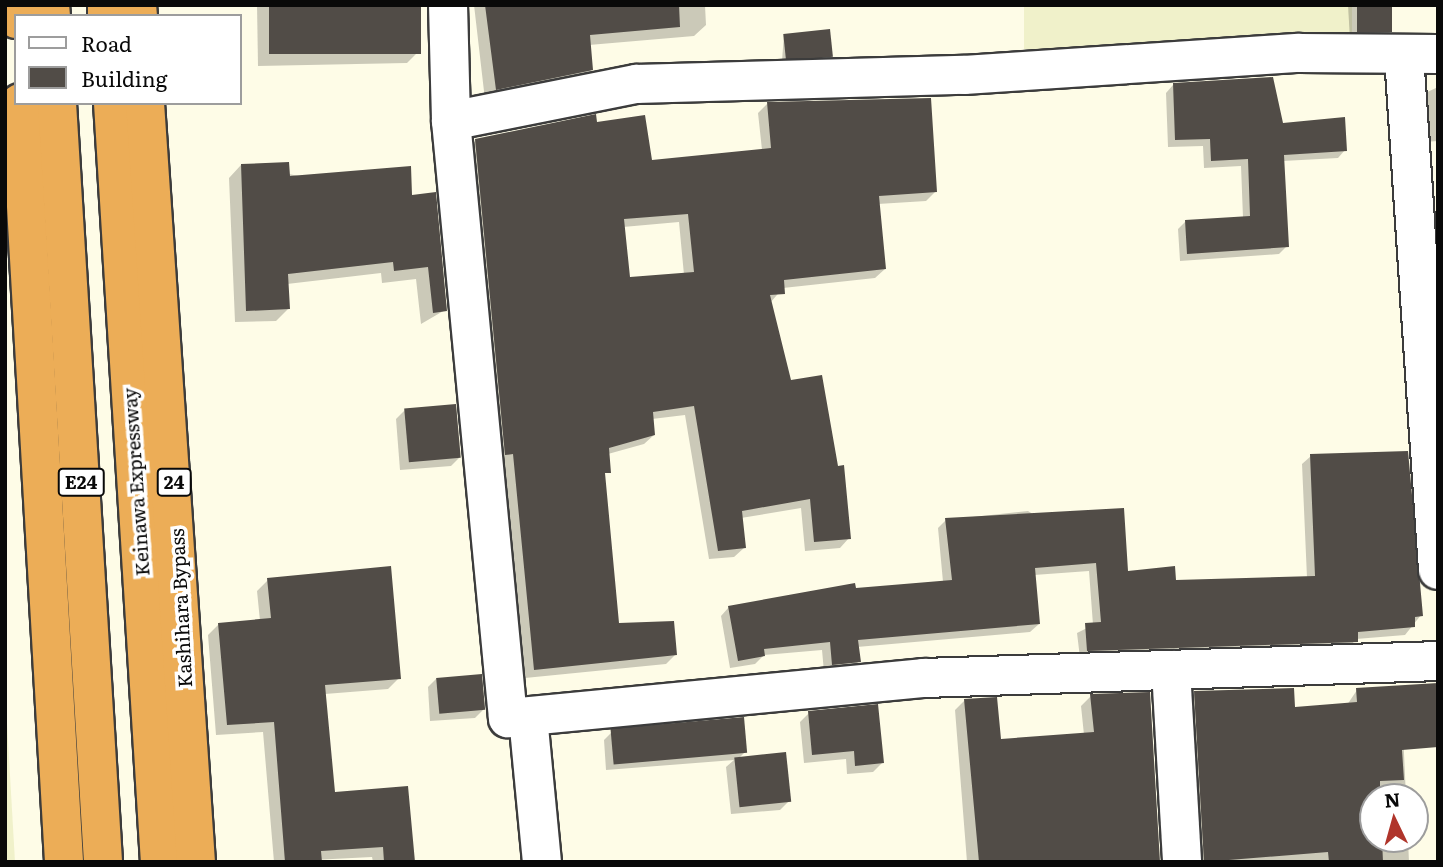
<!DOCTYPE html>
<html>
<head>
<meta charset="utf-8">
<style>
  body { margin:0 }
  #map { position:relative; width:1443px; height:867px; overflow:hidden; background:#fefce7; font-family:Literata,serif }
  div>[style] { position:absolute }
  .farmland>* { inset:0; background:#f0f1ca; transform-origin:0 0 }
  .shadow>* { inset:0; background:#0003 }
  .building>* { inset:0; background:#514c47; transform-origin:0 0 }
  .roads { filter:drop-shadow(2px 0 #3c3c3c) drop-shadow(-2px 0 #3c3c3c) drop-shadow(0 2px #3c3c3c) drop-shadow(0 -2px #3c3c3c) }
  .minor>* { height:38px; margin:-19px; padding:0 19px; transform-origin:19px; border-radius:19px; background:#fff }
  .highway>* { height:38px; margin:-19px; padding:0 19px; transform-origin:19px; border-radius:19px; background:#ecad57 }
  span { translate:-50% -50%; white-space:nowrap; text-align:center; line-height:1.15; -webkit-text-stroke:7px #fff; paint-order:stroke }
  .shield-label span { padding:2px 5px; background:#fff; border:2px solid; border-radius:5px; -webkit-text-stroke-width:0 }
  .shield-label { font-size:18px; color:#090909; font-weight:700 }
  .street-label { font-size:19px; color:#090909 }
  .frame { position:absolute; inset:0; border:7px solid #090909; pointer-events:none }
  .legend { position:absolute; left:14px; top:14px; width:228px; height:91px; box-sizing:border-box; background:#fff; border:2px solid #9d9d9d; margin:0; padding:9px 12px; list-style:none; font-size:21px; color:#090909 }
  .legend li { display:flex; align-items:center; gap:14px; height:35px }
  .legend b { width:35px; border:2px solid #9d9d9d }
  .north { position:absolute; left:1359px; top:783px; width:70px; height:70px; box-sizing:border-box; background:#fff; border:2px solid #9d9d9d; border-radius:50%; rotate:355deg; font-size:19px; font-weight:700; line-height:28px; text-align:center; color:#090909 }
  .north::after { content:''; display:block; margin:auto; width:24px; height:32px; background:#b0352b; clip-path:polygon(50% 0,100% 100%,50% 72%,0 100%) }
</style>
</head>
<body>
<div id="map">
  <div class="farmland">
    <i style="left:1024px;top:5px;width:328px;height:44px"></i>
    <i style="clip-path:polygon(5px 688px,15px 862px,5px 862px)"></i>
  </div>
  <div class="shadow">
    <i style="clip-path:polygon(257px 5px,418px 5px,420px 50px,407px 63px,258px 66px)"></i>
    <i style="clip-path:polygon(474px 5px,705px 5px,706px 25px,694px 36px,589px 45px,591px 70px,579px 82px,485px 100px)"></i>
    <i style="clip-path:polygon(1348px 5px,1390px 5px,1391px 31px,1383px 40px,1350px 40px)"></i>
    <i style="clip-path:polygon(784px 34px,831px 56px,782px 61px)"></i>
    <i style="clip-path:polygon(1173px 85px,1345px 150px,1338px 158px,1283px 161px,1287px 246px,1279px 254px,1180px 261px,1178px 229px,1185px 222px,1243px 218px,1241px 166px,1204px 168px,1203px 146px,1168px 147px,1166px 93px)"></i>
    <i style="clip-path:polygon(1438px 87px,1438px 141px,1424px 142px,1421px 95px)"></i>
    <i style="clip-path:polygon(evenodd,767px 104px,936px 191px,926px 201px,878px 204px,885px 269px,875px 278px,783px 288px,770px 303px,789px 382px,849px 538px,840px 548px,805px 551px,801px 508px,741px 518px,744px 548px,734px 557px,709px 559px,685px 415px,652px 419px,654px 435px,644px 444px,608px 454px,603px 478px,617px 625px,675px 655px,666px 664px,525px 678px,504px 463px,496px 463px,466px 150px,476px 140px,596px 125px,650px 162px,762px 150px,758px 113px,767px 104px,679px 222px,684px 275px,628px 279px,623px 227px,679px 222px)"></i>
    <i style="clip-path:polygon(241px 165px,411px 197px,445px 310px,421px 324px,416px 279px,382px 283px,381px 273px,287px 284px,288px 309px,276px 321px,235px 322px,229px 178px)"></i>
    <i style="clip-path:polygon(405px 410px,459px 458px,451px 466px,400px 470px,396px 419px)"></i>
    <i style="clip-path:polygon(1311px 456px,1421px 615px,1405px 635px,1356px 639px,1348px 649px,1080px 658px,1077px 633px,1093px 625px,1089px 571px,1034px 575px,1039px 624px,1030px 632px,857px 647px,859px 661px,850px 670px,824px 672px,822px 650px,764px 655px,755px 664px,730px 668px,721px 616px,729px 607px,943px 582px,938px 528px,946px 520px,1028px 511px,1127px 573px,1174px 582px,1307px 578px,1302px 464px)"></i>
    <i style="clip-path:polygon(268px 580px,399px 678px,388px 689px,325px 694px,333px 794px,413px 862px,373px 862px,372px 857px,274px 862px,263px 732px,216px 735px,208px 635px,219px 624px,260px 621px,257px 591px)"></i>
    <i style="clip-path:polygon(437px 678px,483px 710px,475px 718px,430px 721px,428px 687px)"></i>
    <i style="clip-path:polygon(1401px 687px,1406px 797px,1373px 797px,1373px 839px,1408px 839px,1409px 862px,1194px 862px,1185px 703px,1195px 693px,1293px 708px,1347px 705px,1357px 690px)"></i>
    <i style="clip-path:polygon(1091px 696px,1158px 862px,967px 862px,955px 710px,965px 700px,999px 741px,1084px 735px,1081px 706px)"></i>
    <i style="clip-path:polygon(809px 713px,882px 763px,873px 772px,847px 774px,846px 759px,804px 763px,800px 722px)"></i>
    <i style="clip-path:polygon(612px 732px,745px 752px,739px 758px,789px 801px,780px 810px,731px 814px,726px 767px,734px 760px,606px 770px,604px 740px)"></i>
  </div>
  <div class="building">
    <i style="left:269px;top:5px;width:152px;height:49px"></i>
    <i style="clip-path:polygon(485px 5px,679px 5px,680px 27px,590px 35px,593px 70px,496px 90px)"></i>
    <i style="left:1357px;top:5px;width:35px;height:27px"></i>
    <i style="left:830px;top:29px;width:28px;height:47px;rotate:84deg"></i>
    <i style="clip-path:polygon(1273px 77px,1283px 123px,1345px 117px,1347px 151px,1284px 155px,1289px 247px,1187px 254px,1185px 220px,1250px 216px,1248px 159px,1211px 161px,1210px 139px,1175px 140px,1173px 83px)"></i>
    <i style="clip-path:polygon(evenodd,931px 98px,937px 192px,879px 196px,886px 269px,784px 280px,785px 294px,770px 295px,791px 380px,822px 375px,838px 466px,844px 465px,851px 539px,814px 542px,810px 499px,742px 511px,746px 548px,718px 551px,694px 406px,653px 412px,655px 435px,609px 448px,611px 473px,605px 473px,619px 623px,674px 621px,677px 655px,534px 670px,513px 454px,505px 455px,475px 139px,596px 114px,597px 122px,645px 115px,652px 160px,771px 148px,767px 102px,931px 98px,688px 214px,694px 272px,630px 277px,624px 219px,688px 214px)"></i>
    <i style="clip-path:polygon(289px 162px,290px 176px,411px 166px,412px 195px,436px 192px,447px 311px,433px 313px,428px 267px,394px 271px,393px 262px,288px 274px,290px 309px,246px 311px,241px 164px)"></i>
    <i style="left:456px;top:404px;width:54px;height:52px;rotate:85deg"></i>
    <i style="clip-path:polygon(1408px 451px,1423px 616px,1415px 617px,1415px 627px,1358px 632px,1358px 642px,1087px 651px,1085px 623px,1101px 622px,1096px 563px,1035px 568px,1040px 624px,858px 640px,861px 662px,832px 665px,830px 642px,764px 649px,765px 656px,738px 661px,728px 606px,855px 583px,856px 588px,952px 580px,945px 518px,1124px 508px,1128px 571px,1175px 566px,1176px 580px,1315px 576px,1310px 454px)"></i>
    <i style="clip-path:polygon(391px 566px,401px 679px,325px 685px,335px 792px,408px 786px,415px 862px,384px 862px,383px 847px,321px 851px,322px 862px,285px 862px,274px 722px,227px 725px,218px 623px,271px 618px,267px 578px)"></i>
    <i style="left:482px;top:674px;width:36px;height:46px;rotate:85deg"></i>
    <i style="clip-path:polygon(1438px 683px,1438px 747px,1402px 750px,1404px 780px,1380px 781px,1380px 797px,1373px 797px,1373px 839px,1382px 839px,1383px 862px,1329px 862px,1328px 852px,1204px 862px,1194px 691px,1294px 688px,1295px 707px,1357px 702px,1356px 688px)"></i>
    <i style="clip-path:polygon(1150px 692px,1160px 862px,979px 862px,964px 699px,997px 697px,1001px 739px,1094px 732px,1090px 694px)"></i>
    <i style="clip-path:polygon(878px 704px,884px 763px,855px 766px,854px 751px,812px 755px,808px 711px)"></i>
    <i style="left:744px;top:717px;width:36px;height:134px;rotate:85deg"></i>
    <i style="left:786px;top:752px;width:50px;height:52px;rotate:84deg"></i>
  </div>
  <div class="roads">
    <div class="minor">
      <i style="left:448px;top:5px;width:116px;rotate:88.5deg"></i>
      <i style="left:451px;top:121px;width:600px;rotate:84.55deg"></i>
      <i style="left:508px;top:718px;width:418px;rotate:-5.5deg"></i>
      <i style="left:924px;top:678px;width:514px;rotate:-1.89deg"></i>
      <i style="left:1404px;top:55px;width:516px;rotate:86.22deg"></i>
      <i style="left:451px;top:121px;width:189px;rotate:-11.3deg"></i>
      <i style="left:636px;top:84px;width:328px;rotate:-1.6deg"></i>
      <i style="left:964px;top:75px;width:336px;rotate:-3.8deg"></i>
      <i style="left:1299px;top:53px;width:139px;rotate:0.4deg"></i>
      <i style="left:1171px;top:670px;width:192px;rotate:86.7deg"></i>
      <i style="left:528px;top:717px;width:146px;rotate:84.5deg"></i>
    </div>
    <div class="highway">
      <i style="left:15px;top:5px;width:14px;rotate:86deg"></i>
      <i style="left:50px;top:5px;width:11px;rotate:85deg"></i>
      <i style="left:107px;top:5px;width:11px;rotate:90deg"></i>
      <i style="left:137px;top:5px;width:11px;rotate:85deg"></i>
      <i style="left:20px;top:103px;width:760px;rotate:86.68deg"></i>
      <i style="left:57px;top:103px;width:760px;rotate:86.53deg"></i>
      <i style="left:113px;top:103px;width:760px;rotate:86.46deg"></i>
      <i style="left:145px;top:103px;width:761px;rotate:86.16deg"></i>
    </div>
  </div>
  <div class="shield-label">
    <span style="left:81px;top:482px">E24</span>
    <span style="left:174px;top:482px">24</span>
  </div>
  <div class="street-label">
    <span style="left:136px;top:482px;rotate:-94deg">Keinawa Expressway</span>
    <span style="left:181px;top:608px;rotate:-93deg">Kashihara Bypass</span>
  </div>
  <div class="frame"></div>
  <ul class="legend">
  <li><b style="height:9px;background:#fff"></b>Road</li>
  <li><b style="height:19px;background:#514c47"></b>Building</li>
  </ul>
  <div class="north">N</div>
</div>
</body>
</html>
